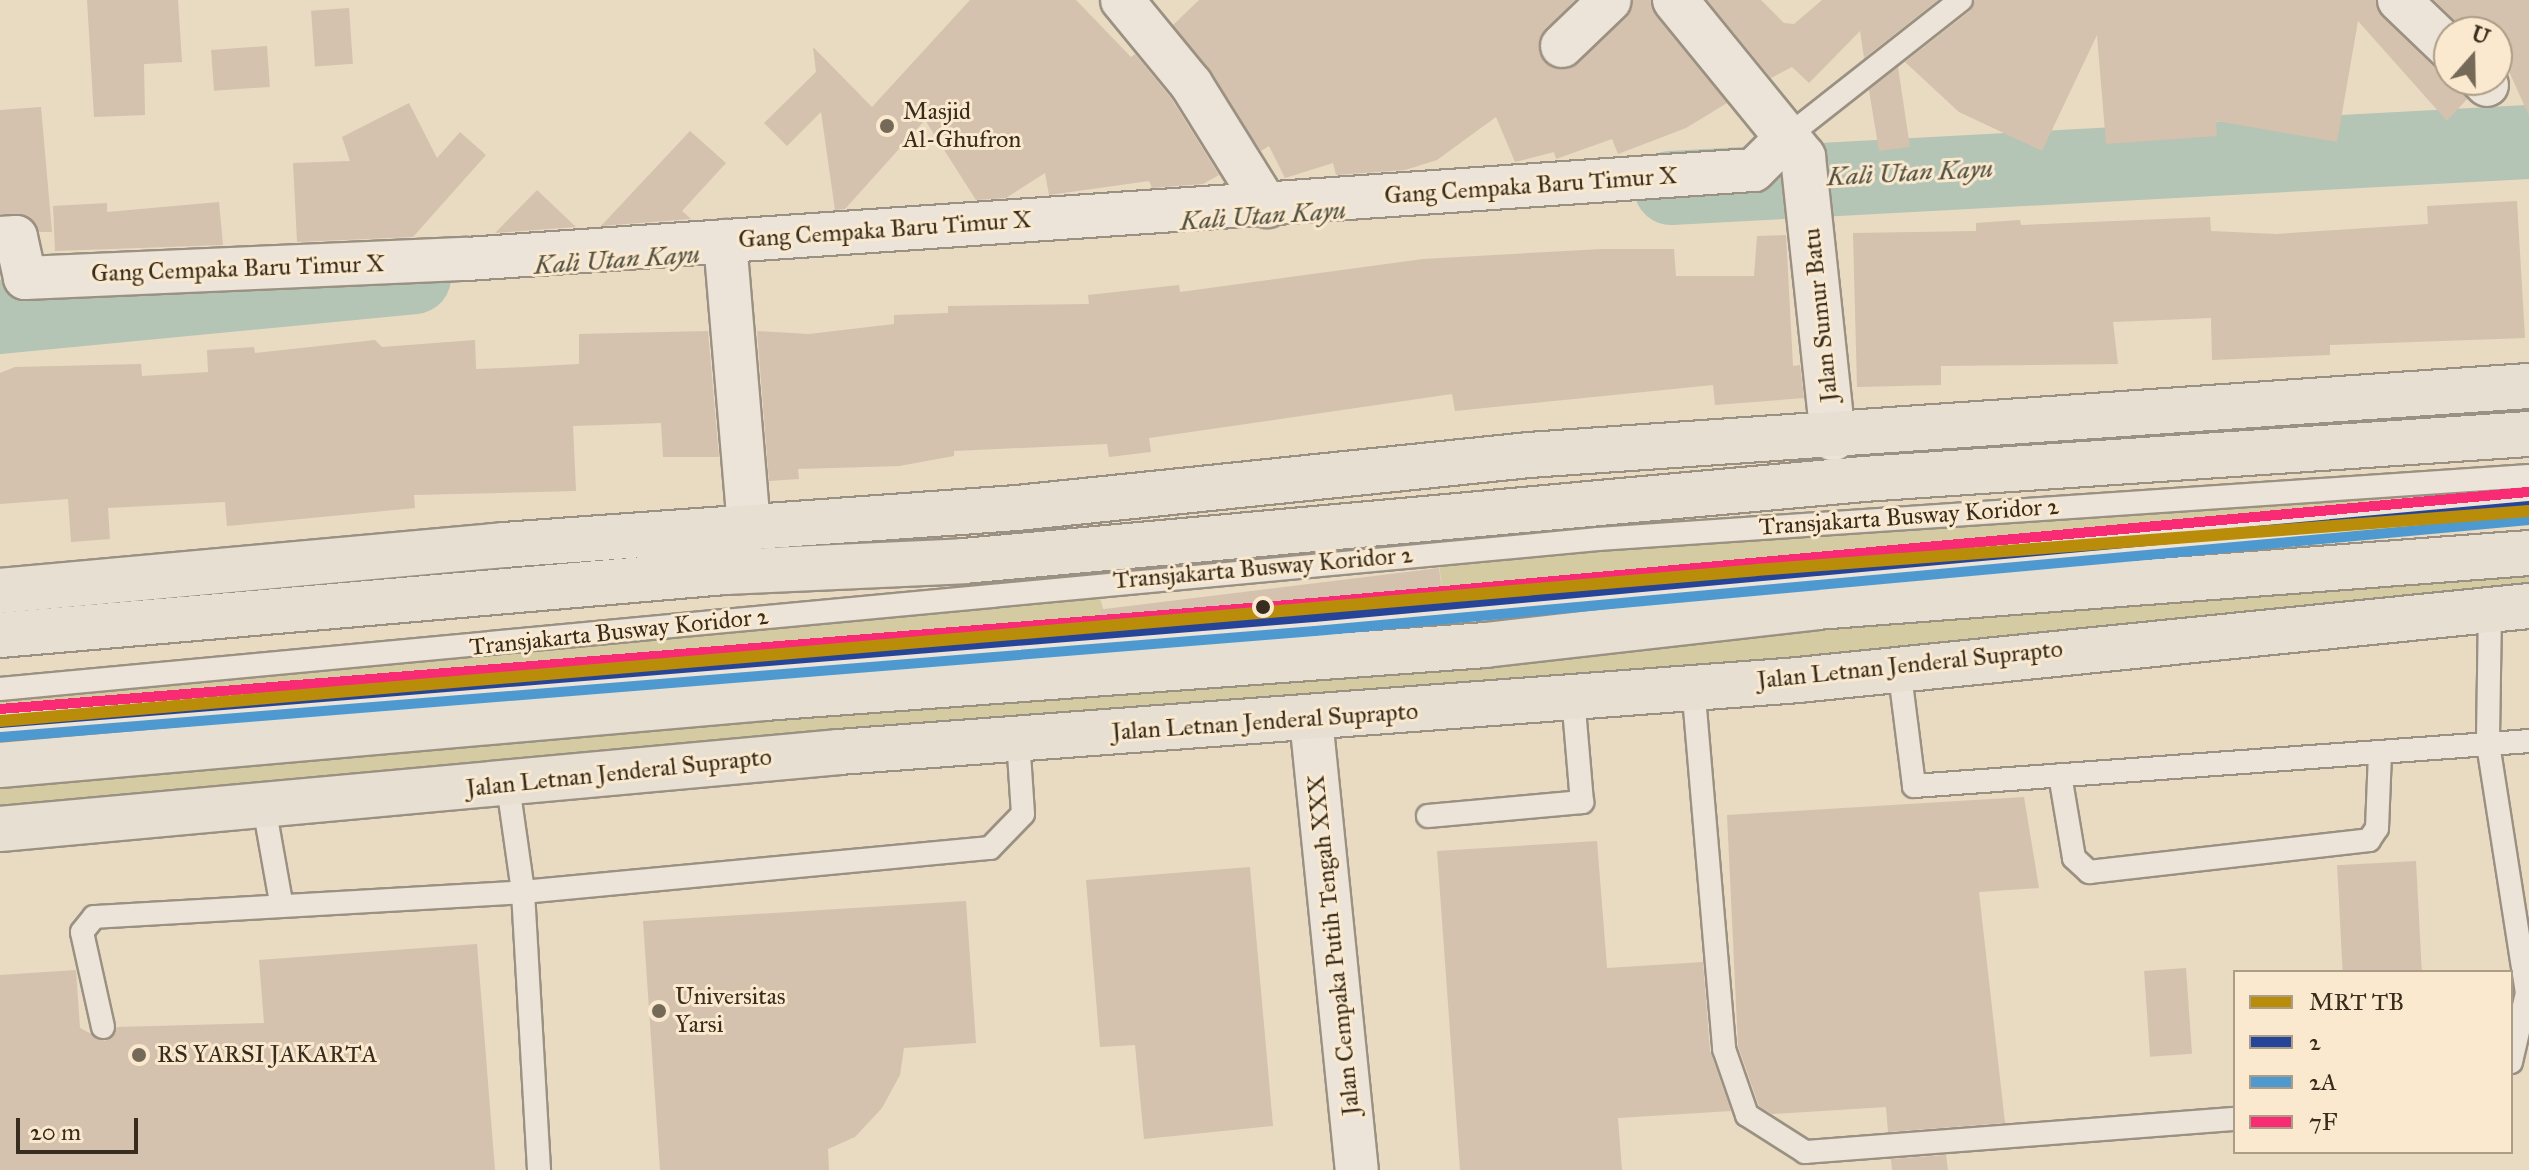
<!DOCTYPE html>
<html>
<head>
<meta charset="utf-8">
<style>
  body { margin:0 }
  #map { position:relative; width:2529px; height:1170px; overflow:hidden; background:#e9dac2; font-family:"IM FELL Great Primer",serif }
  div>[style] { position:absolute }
  .green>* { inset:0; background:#d5cba2 }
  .river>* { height:74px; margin:-37px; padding:0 37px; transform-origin:37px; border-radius:37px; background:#b4c4b5 }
  .building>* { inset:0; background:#d4c1ae; transform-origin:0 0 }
  .roads { filter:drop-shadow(2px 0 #9b9182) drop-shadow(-2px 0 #9b9182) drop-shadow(0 2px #9b9182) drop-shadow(0 -2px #9b9182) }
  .service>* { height:22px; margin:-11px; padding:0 11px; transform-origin:11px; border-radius:11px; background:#ece4d8 }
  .minor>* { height:42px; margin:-21px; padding:0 21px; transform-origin:21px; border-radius:21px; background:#ece4d8 }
  .tertiary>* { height:44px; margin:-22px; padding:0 22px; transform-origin:22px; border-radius:22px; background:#ece4d8 }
  .primary>* { height:44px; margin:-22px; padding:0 22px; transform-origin:22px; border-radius:22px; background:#e7dfd2 }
  .bus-1>* { height:10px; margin:-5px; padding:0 5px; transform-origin:5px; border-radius:5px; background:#264598 }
  .bus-2>* { height:10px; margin:-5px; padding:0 5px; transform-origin:5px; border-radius:5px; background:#4e9ad0 }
  .bus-3>* { height:10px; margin:-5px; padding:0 5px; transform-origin:5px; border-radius:5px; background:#fa2b75 }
  .metro-1>* { height:12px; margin:-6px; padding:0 6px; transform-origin:6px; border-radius:6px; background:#b98c0a }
  .dots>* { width:22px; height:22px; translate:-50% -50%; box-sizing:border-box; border:4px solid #fae9ce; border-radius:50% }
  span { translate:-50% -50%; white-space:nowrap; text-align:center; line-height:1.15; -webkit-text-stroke:6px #fae9ce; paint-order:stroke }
  .poi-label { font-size:24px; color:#372c1d }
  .left { translate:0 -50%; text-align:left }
  .street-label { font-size:24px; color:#372c1d }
  .water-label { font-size:26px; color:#505042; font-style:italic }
  .legend { position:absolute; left:2233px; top:970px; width:280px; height:184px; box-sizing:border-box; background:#fae9ce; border:2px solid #ac9d87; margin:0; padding:10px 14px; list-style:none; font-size:24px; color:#372c1d }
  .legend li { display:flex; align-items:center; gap:16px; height:40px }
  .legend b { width:40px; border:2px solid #ac9d87 }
  .north { position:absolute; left:2433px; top:16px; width:80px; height:80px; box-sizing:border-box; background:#fae9ce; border:2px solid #ac9d87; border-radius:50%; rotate:20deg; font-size:22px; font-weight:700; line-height:32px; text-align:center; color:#372c1d }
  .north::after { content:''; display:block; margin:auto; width:28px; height:36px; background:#756957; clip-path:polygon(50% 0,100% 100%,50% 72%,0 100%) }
  .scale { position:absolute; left:16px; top:1118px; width:122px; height:36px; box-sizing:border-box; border:4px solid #372c1d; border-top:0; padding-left:10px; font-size:24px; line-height:28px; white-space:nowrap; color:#372c1d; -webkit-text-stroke:6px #fae9ce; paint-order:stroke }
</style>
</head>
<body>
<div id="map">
  <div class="green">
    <i style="clip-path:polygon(2529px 476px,2529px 507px,1444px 605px,1438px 554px)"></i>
    <i style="clip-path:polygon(2529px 554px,2529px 604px,0 829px,0 765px)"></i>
    <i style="clip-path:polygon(1096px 583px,1110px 634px,0 723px,0 688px)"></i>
  </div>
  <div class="river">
    <i style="left:1671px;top:188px;width:859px;rotate:-3.07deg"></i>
    <i style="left:0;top:317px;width:416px;rotate:-5.5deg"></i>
  </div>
  <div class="building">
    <i style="clip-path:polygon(87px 0,178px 0,182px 62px,144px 64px,145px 115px,94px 117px)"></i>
    <i style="clip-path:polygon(970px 0,1076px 0,1131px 57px,1135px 54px,1171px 98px,1219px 175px,1203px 184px,1152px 188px,1149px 181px,1049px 195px,1045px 173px,1006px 198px,976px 200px,925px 120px,845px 209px,835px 210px,821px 112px,787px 146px,764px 123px,816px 72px,813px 47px,872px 107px)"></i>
    <i style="clip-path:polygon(1199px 0,1575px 0,1539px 40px,1544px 62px,1567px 69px,1627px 17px,1633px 0,1651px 0,1656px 16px,1727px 103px,1686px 128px,1618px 154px,1612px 139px,1556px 159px,1554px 152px,1515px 162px,1496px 117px,1437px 160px,1405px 170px,1336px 175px,1333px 163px,1285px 178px,1269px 146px,1261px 151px,1173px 25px)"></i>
    <i style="clip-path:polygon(1707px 0,1761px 0,1784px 23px,1794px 24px,1822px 0,1938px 0,1864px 58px,1860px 31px,1809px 83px,1792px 67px,1771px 78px)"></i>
    <i style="clip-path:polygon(1975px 0,2376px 0,2382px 17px,2432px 65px,2449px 71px,2449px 80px,2459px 80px,2467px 99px,2447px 121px,2358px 21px,2337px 142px,2216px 121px,2217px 136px,2106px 144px,2097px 35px,2042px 151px,1959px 112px,1905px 62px,1970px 11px)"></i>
    <i style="clip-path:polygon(2434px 0,2529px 0,2529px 116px,2504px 60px,2497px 62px,2497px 32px,2467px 32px)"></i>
    <i style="left:349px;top:8px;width:56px;height:38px;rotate:86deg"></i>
    <i style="left:267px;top:46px;width:41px;height:56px;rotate:86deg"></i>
    <i style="clip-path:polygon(1898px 67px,1910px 147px,1879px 151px,1869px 90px)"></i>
    <i style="clip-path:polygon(409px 103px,437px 158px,460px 132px,486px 155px,413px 237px,297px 242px,293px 163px,350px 161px,342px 137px)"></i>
    <i style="clip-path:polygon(41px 107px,52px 232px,40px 232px,25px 215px,0 214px,0 110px)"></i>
    <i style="clip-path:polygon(690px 131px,726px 163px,682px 211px,691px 219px,601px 226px)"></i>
    <i style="clip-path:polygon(537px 190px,576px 227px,495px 233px)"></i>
    <i style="clip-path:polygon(2517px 201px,2525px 338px,2330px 345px,2330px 355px,2212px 360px,2211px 318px,2113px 322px,2118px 364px,1941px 366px,1941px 385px,1857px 387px,1853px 233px,1976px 231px,1976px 223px,2020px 220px,2021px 225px,2210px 217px,2211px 231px,2276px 234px,2428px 224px,2427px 206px)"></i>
    <i style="clip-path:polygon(219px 202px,223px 245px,55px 251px,53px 206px,107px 203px,107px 212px)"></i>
    <i style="clip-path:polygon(1786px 235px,1793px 366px,1800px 365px,1804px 398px,1715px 405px,1713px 385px,1455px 411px,1452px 394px,1149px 438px,1151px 452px,1109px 457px,1107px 444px,954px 451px,954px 456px,899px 466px,798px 469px,799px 479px,769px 481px,757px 331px,809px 334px,894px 324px,894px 315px,948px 313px,948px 306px,1089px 304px,1088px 295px,1179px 285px,1180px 292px,1423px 259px,1602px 249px,1674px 249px,1676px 276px,1754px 276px,1757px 236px)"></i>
    <i style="clip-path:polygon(708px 331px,719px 457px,663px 457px,661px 423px,573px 426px,576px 491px,414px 495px,415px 508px,227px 526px,225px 502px,108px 508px,110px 539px,71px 542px,68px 499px,0 504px,0 373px,15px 367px,141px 364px,142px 376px,208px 372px,207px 350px,254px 347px,255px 353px,375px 340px,382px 347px,475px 340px,476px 369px,526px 367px,579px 364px,579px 334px)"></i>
    <i style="left:1439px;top:568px;width:23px;height:341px;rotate:83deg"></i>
    <i style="clip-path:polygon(2024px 797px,2039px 888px,1979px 892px,2005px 1123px,1888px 1132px,1886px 1107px,1772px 1114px,1759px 1106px,1738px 1046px,1727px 815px)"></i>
    <i style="clip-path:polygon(1597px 841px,1607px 968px,1703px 962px,1710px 1051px,1731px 1111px,1618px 1118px,1622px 1170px,1460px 1170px,1437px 851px)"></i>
    <i style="left:2416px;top:861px;width:111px;height:79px;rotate:87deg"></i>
    <i style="clip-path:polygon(1250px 867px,1273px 1126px,1144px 1139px,1135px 1045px,1100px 1047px,1086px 880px)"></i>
    <i style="clip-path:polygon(966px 901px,976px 1043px,904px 1048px,900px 1075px,882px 1108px,855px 1137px,828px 1149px,829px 1170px,660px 1170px,643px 921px)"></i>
    <i style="clip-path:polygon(477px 944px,495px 1170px,0 1170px,0 975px,76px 970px,80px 1028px,105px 1041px,117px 1027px,264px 1023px,259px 960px)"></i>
    <i style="left:2186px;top:968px;width:86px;height:42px;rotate:86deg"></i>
    <i style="clip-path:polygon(1946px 1155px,1948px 1170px,1892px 1170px,1891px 1159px)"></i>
  </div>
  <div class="roads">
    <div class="service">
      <i style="left:1788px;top:136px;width:220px;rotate:-38.2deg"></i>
      <i style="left:2490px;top:610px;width:134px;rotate:90.9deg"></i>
      <i style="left:2488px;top:744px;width:252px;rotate:81.1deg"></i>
      <i style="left:2527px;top:993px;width:71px;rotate:103.1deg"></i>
      <i style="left:1899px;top:667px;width:120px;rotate:82.8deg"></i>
      <i style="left:1914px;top:786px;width:617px;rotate:-4.18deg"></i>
      <i style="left:1693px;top:685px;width:365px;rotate:85.1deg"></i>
      <i style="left:1724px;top:1049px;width:70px;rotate:70.8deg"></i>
      <i style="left:1747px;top:1115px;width:69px;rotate:32.5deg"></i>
      <i style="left:1805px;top:1152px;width:431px;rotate:-4.4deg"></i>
      <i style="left:0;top:689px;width:1605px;rotate:-5.36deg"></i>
      <i style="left:1598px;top:539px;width:933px;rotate:-3.87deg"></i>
      <i style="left:0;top:723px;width:1318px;rotate:-4.61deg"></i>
      <i style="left:1314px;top:617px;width:1220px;rotate:-5.22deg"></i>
      <i style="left:2060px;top:775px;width:84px;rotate:80.4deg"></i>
      <i style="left:2074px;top:858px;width:21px;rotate:43deg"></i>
      <i style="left:2089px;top:872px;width:282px;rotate:-6.5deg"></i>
      <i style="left:2369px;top:840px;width:14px;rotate:-56deg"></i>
      <i style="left:2377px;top:828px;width:76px;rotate:-87.7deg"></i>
      <i style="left:508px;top:786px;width:107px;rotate:81.9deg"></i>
      <i style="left:523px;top:892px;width:469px;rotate:-5.4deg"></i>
      <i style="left:990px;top:848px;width:47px;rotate:-45.9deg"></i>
      <i style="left:1023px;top:814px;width:75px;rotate:-93.8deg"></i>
      <i style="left:263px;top:801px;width:103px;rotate:79.9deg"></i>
      <i style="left:1428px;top:816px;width:155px;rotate:-5.2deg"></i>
      <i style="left:1582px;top:802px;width:104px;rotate:-94.9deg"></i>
      <i style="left:103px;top:1027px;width:97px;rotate:-102.5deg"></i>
      <i style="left:82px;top:932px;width:19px;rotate:-51deg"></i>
      <i style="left:94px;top:917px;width:430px;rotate:-3.3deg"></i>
      <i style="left:523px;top:892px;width:278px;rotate:86.7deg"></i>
    </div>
    <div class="minor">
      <i style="left:1122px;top:0;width:109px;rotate:50.6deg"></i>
      <i style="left:1191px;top:84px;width:144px;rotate:58.1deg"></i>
      <i style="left:2399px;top:0;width:69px;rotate:43.8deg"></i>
      <i style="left:1562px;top:46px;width:66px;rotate:-43.8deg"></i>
      <i style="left:2482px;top:80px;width:7px;rotate:45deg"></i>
      <i style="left:0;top:238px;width:16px;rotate:-4deg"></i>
      <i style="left:16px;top:237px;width:42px;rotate:77.6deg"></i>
      <i style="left:25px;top:278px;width:442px;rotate:-2.5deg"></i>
      <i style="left:467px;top:259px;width:1290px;rotate:-3.96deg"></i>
      <i style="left:1754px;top:170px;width:48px;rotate:-45deg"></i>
      <i style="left:725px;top:241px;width:287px;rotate:85.2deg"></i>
      <i style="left:1311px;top:719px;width:453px;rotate:84.2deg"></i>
    </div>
    <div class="tertiary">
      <i style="left:1675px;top:0;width:203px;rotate:50.8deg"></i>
      <i style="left:1803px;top:157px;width:283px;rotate:83.9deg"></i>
    </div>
    <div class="primary">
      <i style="left:0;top:591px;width:506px;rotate:-5.21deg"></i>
      <i style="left:504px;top:545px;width:514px;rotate:-4.13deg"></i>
      <i style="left:1017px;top:508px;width:515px;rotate:-5.91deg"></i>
      <i style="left:1529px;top:455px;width:1002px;rotate:-3.95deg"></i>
      <i style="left:0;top:635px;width:728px;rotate:-4.97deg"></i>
      <i style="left:725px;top:572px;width:239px;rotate:-2.6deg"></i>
      <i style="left:964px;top:561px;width:903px;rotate:-5.21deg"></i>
      <i style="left:1863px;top:479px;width:668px;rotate:-3.87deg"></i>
      <i style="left:0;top:765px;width:767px;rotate:-5.01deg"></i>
      <i style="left:764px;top:698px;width:723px;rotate:-4.2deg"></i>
      <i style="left:1485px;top:645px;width:333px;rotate:-6.5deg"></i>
      <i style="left:1816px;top:607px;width:715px;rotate:-4.33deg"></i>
      <i style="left:0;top:829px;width:843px;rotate:-5.24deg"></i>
      <i style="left:839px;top:752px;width:962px;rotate:-4.29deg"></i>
      <i style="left:1798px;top:680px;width:735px;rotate:-5.78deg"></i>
    </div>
  </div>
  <div class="bus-1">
    <i style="left:0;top:723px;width:1318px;rotate:-4.61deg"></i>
    <i style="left:1314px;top:617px;width:1220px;rotate:-5.22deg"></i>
  </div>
  <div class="bus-2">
    <i style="left:1px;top:737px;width:1318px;rotate:-4.61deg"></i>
    <i style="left:1315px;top:631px;width:1219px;rotate:-5.22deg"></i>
  </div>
  <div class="bus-3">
    <i style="left:0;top:709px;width:1317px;rotate:-4.62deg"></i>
    <i style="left:1313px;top:603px;width:1220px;rotate:-5.22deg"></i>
  </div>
  <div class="metro-1">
    <i style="left:0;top:721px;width:1762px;rotate:-4.91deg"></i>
    <i style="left:1756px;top:570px;width:775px;rotate:-4.36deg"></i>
  </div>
  <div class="dots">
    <i style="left:887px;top:126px;background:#756957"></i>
    <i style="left:1263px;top:607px;background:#372c1d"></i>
    <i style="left:659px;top:1011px;background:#756957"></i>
    <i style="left:139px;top:1055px;background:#756957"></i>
  </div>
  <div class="poi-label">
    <span class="left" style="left:903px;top:126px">Masjid<br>Al-Ghufron</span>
    <span class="left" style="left:675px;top:1011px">Universitas<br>Yarsi</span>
    <span class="left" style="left:157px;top:1055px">RS YARSI JAKARTA</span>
  </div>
  <div class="street-label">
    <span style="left:1531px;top:186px;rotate:-4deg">Gang Cempaka Baru Timur X</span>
    <span style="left:885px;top:230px;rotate:-4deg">Gang Cempaka Baru Timur X</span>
    <span style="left:238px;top:269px;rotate:-2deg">Gang Cempaka Baru Timur X</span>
    <span style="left:1821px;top:315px;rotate:-96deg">Jalan Sumur Batu</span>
    <span style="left:1909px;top:517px;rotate:-4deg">Transjakarta Busway Koridor 2</span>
    <span style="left:1263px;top:568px;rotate:-5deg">Transjakarta Busway Koridor 2</span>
    <span style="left:619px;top:632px;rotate:-6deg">Transjakarta Busway Koridor 2</span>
    <span style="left:1910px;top:665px;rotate:-6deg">Jalan Letnan Jenderal Suprapto</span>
    <span style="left:1265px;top:722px;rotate:-4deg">Jalan Letnan Jenderal Suprapto</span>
    <span style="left:619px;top:773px;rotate:-6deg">Jalan Letnan Jenderal Suprapto</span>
    <span style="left:1334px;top:945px;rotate:-96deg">Jalan Cempaka Putih Tengah XXX</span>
  </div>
  <div class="water-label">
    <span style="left:1910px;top:173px;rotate:-3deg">Kali Utan Kayu</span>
    <span style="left:1263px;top:216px;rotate:-4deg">Kali Utan Kayu</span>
    <span style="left:617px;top:260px;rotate:-4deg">Kali Utan Kayu</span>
  </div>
  <ul class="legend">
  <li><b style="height:10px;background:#b98c0a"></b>MRT TB</li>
  <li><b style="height:10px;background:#264598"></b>2</li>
  <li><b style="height:10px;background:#4e9ad0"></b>2A</li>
  <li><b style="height:10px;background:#fa2b75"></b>7F</li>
  </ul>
  <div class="north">U</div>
  <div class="scale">20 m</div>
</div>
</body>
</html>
